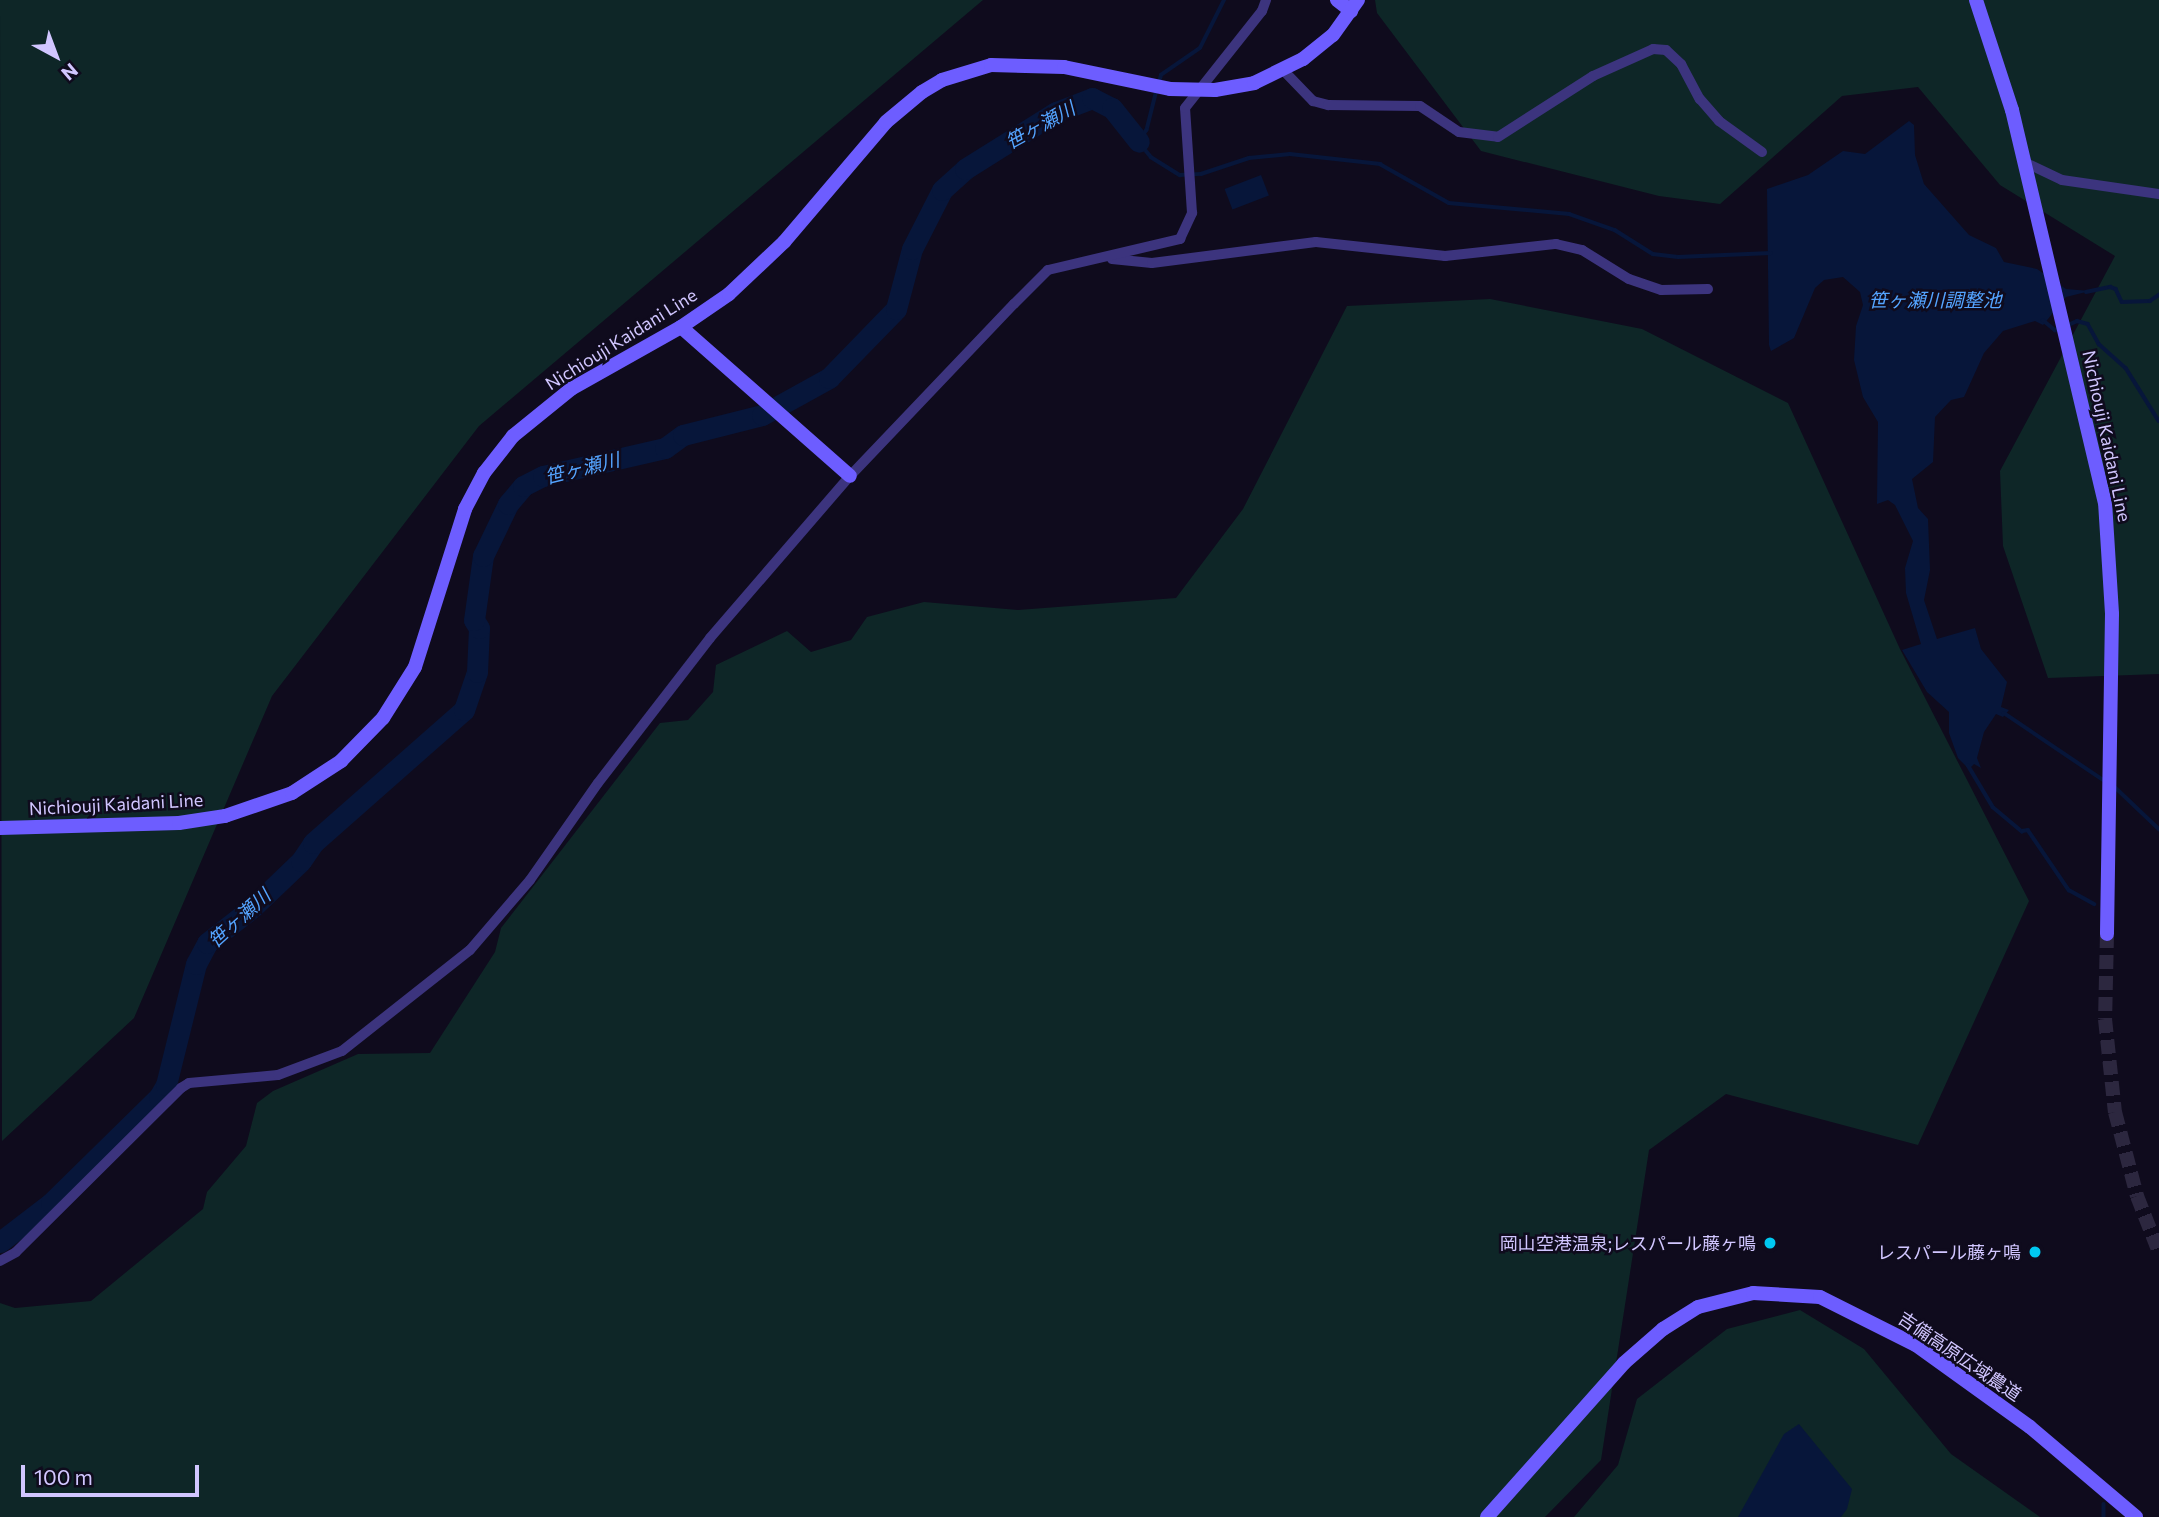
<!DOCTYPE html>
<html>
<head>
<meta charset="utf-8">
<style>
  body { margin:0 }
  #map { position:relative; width:2159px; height:1517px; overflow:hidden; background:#0f0b1d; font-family:Commissioner,"Noto Sans JP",sans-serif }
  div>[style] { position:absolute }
  .green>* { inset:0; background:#0e2627 }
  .water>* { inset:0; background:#07163a; transform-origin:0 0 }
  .stream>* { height:3.5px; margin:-1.75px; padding:0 1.75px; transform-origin:1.75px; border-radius:1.75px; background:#07163a }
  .river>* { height:21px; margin:-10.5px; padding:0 10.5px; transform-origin:10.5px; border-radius:10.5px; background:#07163a }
  .secondary-tunnel>* { height:14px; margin-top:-7px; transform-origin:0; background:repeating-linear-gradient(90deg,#2c273f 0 14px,transparent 0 21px) }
  .street>* { height:10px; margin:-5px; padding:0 5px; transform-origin:5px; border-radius:5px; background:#3c347e }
  .secondary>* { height:14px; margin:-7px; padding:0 7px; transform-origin:7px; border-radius:7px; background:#6d5dff }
  .secondary-bridge>* { height:14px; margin:-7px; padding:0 7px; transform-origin:7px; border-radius:7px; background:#6d5dff }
  .dots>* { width:19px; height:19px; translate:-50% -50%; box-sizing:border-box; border:4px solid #0f0b1d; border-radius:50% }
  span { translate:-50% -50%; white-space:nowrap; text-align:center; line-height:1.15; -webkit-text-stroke:5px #0f0b1d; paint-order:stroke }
  .street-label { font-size:18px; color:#d1c6ff }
  .poi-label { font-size:18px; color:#d1c6ff }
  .right { translate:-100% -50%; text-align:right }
  .water-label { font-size:19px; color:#54a4ff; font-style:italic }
  .north { position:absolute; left:21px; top:21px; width:70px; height:70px; -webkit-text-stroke:5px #0f0b1d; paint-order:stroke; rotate:139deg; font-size:19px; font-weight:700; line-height:28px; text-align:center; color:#d1c6ff }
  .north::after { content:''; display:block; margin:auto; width:24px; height:32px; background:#d1c6ff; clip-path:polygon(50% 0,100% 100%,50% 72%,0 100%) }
  .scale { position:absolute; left:21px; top:1465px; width:178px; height:32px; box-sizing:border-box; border:4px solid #d1c6ff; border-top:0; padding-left:9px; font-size:21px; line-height:24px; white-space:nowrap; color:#d1c6ff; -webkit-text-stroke:5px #0f0b1d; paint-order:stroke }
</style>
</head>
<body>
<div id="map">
  <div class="green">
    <i style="clip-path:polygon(0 0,983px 0,479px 426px,272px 696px,134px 1018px,2px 1141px)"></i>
    <i style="clip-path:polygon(1375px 0,2159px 0,2159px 674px,2048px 678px,2003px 546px,2000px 471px,2115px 256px,2000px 185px,1918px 87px,1842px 96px,1720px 204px,1659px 196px,1481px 151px,1377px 13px)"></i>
    <i style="clip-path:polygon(1490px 299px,1642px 329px,1788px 403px,1900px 649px,2029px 901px,1918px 1145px,1726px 1094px,1649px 1150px,1601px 1460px,1545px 1517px,0 1517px,0 1303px,15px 1308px,91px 1301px,203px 1209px,207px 1192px,246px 1146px,257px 1103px,273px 1091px,358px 1054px,430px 1053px,495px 952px,501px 928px,660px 723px,688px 720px,713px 692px,716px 665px,787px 631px,811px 652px,851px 640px,867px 617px,924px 602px,1018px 610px,1176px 598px,1243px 509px,1347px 306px)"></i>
    <i style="clip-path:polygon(1800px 1310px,1864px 1349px,1951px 1454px,2040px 1517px,1574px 1517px,1618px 1465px,1637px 1399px,1727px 1329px)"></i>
  </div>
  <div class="water">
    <i style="clip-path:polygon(1909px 121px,1914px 125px,1915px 155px,1924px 184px,1969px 235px,1996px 248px,2004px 262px,2037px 269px,2066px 289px,2090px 291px,2066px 297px,2043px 325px,2035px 321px,2003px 331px,1984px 353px,1964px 397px,1951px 400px,1935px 417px,1933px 462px,1912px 479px,1918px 508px,1928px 519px,1930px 570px,1924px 600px,1937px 639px,1975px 628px,1981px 649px,2007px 682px,2001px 707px,2009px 710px,2003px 717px,1996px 714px,1984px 732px,1977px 758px,1981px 768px,1974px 764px,1969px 769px,1958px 758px,1949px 733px,1949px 712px,1927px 692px,1902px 650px,1921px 644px,1906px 593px,1905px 568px,1913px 541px,1895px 505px,1888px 500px,1877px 504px,1878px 422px,1863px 397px,1854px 360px,1856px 326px,1863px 305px,1860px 292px,1843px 277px,1824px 280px,1815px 288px,1794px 338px,1771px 351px,1769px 345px,1767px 189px,1808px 175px,1843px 151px,1865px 154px)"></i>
    <i style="left:1261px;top:175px;width:22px;height:39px;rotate:69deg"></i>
    <i style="clip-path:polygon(1799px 1424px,1852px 1489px,1847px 1509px,1841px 1517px,1738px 1517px,1784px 1434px)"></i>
  </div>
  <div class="stream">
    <i style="left:1159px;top:83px;width:8px;rotate:-76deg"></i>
    <i style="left:1161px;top:75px;width:47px;rotate:-34.7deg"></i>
    <i style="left:1200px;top:48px;width:54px;rotate:-63.4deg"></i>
    <i style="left:1157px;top:90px;width:41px;rotate:104deg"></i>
    <i style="left:1147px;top:130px;width:14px;rotate:124deg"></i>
    <i style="left:1139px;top:142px;width:19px;rotate:51deg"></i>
    <i style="left:1151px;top:157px;width:34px;rotate:32deg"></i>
    <i style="left:1180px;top:175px;width:21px;rotate:-3deg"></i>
    <i style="left:1201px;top:174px;width:51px;rotate:-18.4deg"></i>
    <i style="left:1249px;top:158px;width:41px;rotate:-5.6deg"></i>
    <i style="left:1290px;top:154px;width:91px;rotate:6.3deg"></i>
    <i style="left:1380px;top:164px;width:79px;rotate:29.5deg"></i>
    <i style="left:1449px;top:203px;width:121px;rotate:5.2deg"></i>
    <i style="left:1569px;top:214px;width:49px;rotate:19.2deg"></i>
    <i style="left:1615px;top:230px;width:45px;rotate:32.3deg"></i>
    <i style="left:1653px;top:254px;width:25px;rotate:7deg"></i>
    <i style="left:1678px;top:257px;width:93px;rotate:-2.5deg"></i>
    <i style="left:2086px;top:292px;width:25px;rotate:-12deg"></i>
    <i style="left:2110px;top:287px;width:6px;rotate:18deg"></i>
    <i style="left:2116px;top:289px;width:14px;rotate:65deg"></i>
    <i style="left:2122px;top:302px;width:28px;rotate:-2deg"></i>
    <i style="left:2150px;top:301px;width:11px;rotate:-34deg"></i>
    <i style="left:2043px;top:320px;width:16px;rotate:40deg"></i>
    <i style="left:2055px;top:330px;width:4px;rotate:-14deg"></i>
    <i style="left:2066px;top:326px;width:12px;rotate:-24deg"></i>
    <i style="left:2077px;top:321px;width:11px;rotate:15deg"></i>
    <i style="left:2088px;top:324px;width:23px;rotate:61deg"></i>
    <i style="left:2099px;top:344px;width:36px;rotate:42deg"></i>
    <i style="left:2126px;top:368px;width:62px;rotate:58.1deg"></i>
    <i style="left:2004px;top:713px;width:122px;rotate:34deg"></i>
    <i style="left:1968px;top:765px;width:49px;rotate:59.2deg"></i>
    <i style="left:1993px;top:807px;width:38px;rotate:40deg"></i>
    <i style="left:2022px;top:831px;width:6px;rotate:-9deg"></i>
    <i style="left:2028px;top:830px;width:73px;rotate:55.7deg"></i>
    <i style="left:2069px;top:890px;width:29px;rotate:29deg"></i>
    <i style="left:2115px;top:787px;width:61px;rotate:43.7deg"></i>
    <i style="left:2104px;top:1504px;width:13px;rotate:90deg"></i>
  </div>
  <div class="river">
    <i style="left:0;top:1242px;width:64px;rotate:-37.4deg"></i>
    <i style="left:51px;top:1203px;width:151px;rotate:-44.5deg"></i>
    <i style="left:159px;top:1097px;width:14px;rotate:-60deg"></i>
    <i style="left:166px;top:1085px;width:125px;rotate:-76.1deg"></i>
    <i style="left:196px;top:964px;width:24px;rotate:-62deg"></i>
    <i style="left:207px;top:943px;width:58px;rotate:-38deg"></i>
    <i style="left:253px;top:907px;width:66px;rotate:-43.8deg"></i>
    <i style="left:301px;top:861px;width:22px;rotate:-56deg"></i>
    <i style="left:313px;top:843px;width:201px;rotate:-41.4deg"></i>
    <i style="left:464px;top:710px;width:40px;rotate:-71.1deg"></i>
    <i style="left:477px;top:672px;width:44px;rotate:-87.4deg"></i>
    <i style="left:479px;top:628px;width:9px;rotate:-122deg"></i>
    <i style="left:474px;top:620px;width:65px;rotate:-82deg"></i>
    <i style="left:483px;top:556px;width:58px;rotate:-64.3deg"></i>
    <i style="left:508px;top:504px;width:23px;rotate:-50deg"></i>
    <i style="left:523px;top:486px;width:22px;rotate:-27deg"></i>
    <i style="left:543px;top:476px;width:125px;rotate:-12.9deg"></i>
    <i style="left:665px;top:448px;width:22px;rotate:-36deg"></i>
    <i style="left:683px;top:435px;width:81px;rotate:-14.2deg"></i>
    <i style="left:762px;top:415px;width:77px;rotate:-28.9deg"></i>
    <i style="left:829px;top:378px;width:96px;rotate:-45.8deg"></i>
    <i style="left:896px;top:309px;width:62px;rotate:-75.1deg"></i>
    <i style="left:912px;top:249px;width:66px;rotate:-63deg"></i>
    <i style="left:942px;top:190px;width:31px;rotate:-42deg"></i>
    <i style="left:965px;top:169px;width:107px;rotate:-32.1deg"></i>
    <i style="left:1056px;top:112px;width:39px;rotate:-21deg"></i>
    <i style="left:1092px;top:98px;width:22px;rotate:27deg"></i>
    <i style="left:1112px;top:108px;width:43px;rotate:51.5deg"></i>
  </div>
  <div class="secondary-tunnel">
    <i style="left:2107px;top:934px;width:85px;rotate:91.3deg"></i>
    <i style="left:2105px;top:1019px;width:94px;rotate:83.9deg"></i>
    <i style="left:2115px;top:1112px;width:87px;rotate:75.3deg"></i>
    <i style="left:2137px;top:1196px;width:60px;rotate:68.6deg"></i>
  </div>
  <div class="street">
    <i style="left:1284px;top:71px;width:42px;rotate:46deg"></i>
    <i style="left:1313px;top:101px;width:16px;rotate:15deg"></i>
    <i style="left:1328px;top:105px;width:92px;rotate:0.6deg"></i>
    <i style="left:1420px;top:106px;width:47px;rotate:33.7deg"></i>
    <i style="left:1459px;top:132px;width:39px;rotate:7deg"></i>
    <i style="left:1498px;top:137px;width:113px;rotate:-32.7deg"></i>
    <i style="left:1593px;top:76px;width:66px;rotate:-24.2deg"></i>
    <i style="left:1653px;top:49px;width:13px;rotate:4deg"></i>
    <i style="left:1666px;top:50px;width:21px;rotate:43deg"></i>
    <i style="left:1681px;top:64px;width:40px;rotate:62deg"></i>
    <i style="left:1700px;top:99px;width:29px;rotate:49deg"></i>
    <i style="left:1719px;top:121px;width:53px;rotate:35.8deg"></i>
    <i style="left:2024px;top:162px;width:42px;rotate:25.3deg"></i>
    <i style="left:2062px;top:180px;width:98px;rotate:8.2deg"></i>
    <i style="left:1112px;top:259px;width:40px;rotate:5.7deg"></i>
    <i style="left:1152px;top:263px;width:165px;rotate:-7.3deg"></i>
    <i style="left:1316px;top:242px;width:130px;rotate:6.2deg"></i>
    <i style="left:1445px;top:256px;width:112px;rotate:-6.2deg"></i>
    <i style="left:1556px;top:244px;width:27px;rotate:13deg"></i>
    <i style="left:1582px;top:250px;width:55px;rotate:31.7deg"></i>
    <i style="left:1629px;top:279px;width:34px;rotate:19deg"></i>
    <i style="left:1661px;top:290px;width:47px;rotate:-1.2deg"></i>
    <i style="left:0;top:1261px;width:18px;rotate:-29deg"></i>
    <i style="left:16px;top:1252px;width:233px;rotate:-44.8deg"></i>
    <i style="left:181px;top:1088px;width:9px;rotate:-32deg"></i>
    <i style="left:189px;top:1083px;width:89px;rotate:-5.1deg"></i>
    <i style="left:278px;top:1075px;width:68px;rotate:-20.6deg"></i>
    <i style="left:342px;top:1051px;width:163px;rotate:-38.3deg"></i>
    <i style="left:470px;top:950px;width:92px;rotate:-49.4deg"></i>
    <i style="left:530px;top:880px;width:118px;rotate:-55deg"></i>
    <i style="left:598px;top:783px;width:183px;rotate:-52.3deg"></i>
    <i style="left:710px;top:638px;width:214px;rotate:-49.2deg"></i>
    <i style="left:850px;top:476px;width:238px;rotate:-46.4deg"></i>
    <i style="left:1014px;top:304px;width:48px;rotate:-45deg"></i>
    <i style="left:1048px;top:270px;width:136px;rotate:-13.2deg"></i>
    <i style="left:1180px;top:239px;width:29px;rotate:-65deg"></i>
    <i style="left:1192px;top:213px;width:105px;rotate:-93.8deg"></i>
    <i style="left:1185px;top:108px;width:124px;rotate:-51.6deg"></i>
    <i style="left:1262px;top:11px;width:12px;rotate:-70deg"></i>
  </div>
  <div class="secondary">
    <i style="left:1337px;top:0;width:18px;rotate:38deg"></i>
    <i style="left:1976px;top:0;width:116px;rotate:71.9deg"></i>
    <i style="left:2012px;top:110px;width:403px;rotate:76.7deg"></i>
    <i style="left:2105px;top:502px;width:112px;rotate:86.4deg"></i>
    <i style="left:2112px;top:614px;width:320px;rotate:90.9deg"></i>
    <i style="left:1215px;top:90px;width:40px;rotate:-10deg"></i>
    <i style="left:1254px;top:83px;width:55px;rotate:-26.1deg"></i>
    <i style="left:1303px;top:59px;width:38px;rotate:-39deg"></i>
    <i style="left:1333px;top:35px;width:43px;rotate:-54.5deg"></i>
    <i style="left:681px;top:327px;width:225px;rotate:41.4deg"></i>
    <i style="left:0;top:828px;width:179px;rotate:-1.6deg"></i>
    <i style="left:179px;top:823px;width:47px;rotate:-8.7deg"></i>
    <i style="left:225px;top:816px;width:71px;rotate:-18.9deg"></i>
    <i style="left:292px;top:793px;width:59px;rotate:-33.1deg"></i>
    <i style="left:341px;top:761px;width:60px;rotate:-45.7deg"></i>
    <i style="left:383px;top:718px;width:60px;rotate:-57.9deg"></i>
    <i style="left:415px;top:667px;width:166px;rotate:-72.4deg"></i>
    <i style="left:465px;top:509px;width:41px;rotate:-62.2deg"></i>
    <i style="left:484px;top:473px;width:47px;rotate:-51.9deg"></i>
    <i style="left:513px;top:436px;width:75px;rotate:-39deg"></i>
    <i style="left:571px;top:389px;width:126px;rotate:-29.4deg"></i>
    <i style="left:681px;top:327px;width:58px;rotate:-34.5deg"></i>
    <i style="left:729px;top:294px;width:76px;rotate:-43.4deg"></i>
    <i style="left:784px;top:242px;width:157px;rotate:-49.6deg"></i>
    <i style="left:886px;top:122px;width:47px;rotate:-39.8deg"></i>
    <i style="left:922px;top:92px;width:23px;rotate:-31deg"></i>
    <i style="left:942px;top:80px;width:51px;rotate:-17deg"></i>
    <i style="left:991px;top:65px;width:73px;rotate:1.6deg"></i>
    <i style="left:1487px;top:1517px;width:206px;rotate:-48.3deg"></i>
    <i style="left:1624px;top:1363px;width:52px;rotate:-41.1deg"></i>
    <i style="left:1663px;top:1329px;width:41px;rotate:-32.2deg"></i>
    <i style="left:1698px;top:1307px;width:57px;rotate:-14.3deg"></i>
    <i style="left:1753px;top:1293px;width:67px;rotate:3.4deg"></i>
    <i style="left:1820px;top:1297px;width:107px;rotate:26.6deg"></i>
    <i style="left:1916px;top:1345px;width:140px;rotate:35.7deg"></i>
    <i style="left:2030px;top:1427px;width:139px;rotate:40.3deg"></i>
  </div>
  <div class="secondary-bridge">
    <i style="left:1064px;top:67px;width:108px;rotate:11.7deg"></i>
    <i style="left:1170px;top:89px;width:45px;rotate:1.3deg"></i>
  </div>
  <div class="dots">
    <i style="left:1770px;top:1243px;background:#00c8f1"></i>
    <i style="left:2035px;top:1252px;background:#00c8f1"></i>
  </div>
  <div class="street-label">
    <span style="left:621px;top:339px;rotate:-32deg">Nichiouji Kaidani Line</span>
    <span style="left:2107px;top:436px;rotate:78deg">Nichiouji Kaidani Line</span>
    <span style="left:116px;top:804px;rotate:-3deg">Nichiouji Kaidani Line</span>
    <span style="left:1960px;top:1356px;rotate:34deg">吉備高原広域農道</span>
  </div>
  <div class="poi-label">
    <span class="right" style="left:1756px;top:1243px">岡山空港温泉;レスパール藤ヶ鳴</span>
    <span class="right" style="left:2021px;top:1252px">レスパール藤ヶ鳴</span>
  </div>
  <div class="water-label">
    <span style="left:1040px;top:125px;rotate:-29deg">笹ヶ瀬川</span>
    <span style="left:1935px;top:300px">笹ヶ瀬川調整池</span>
    <span style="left:582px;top:468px;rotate:-14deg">笹ヶ瀬川</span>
    <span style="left:239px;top:918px;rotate:-42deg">笹ヶ瀬川</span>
  </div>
  <div class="north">N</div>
  <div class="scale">100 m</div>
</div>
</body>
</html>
